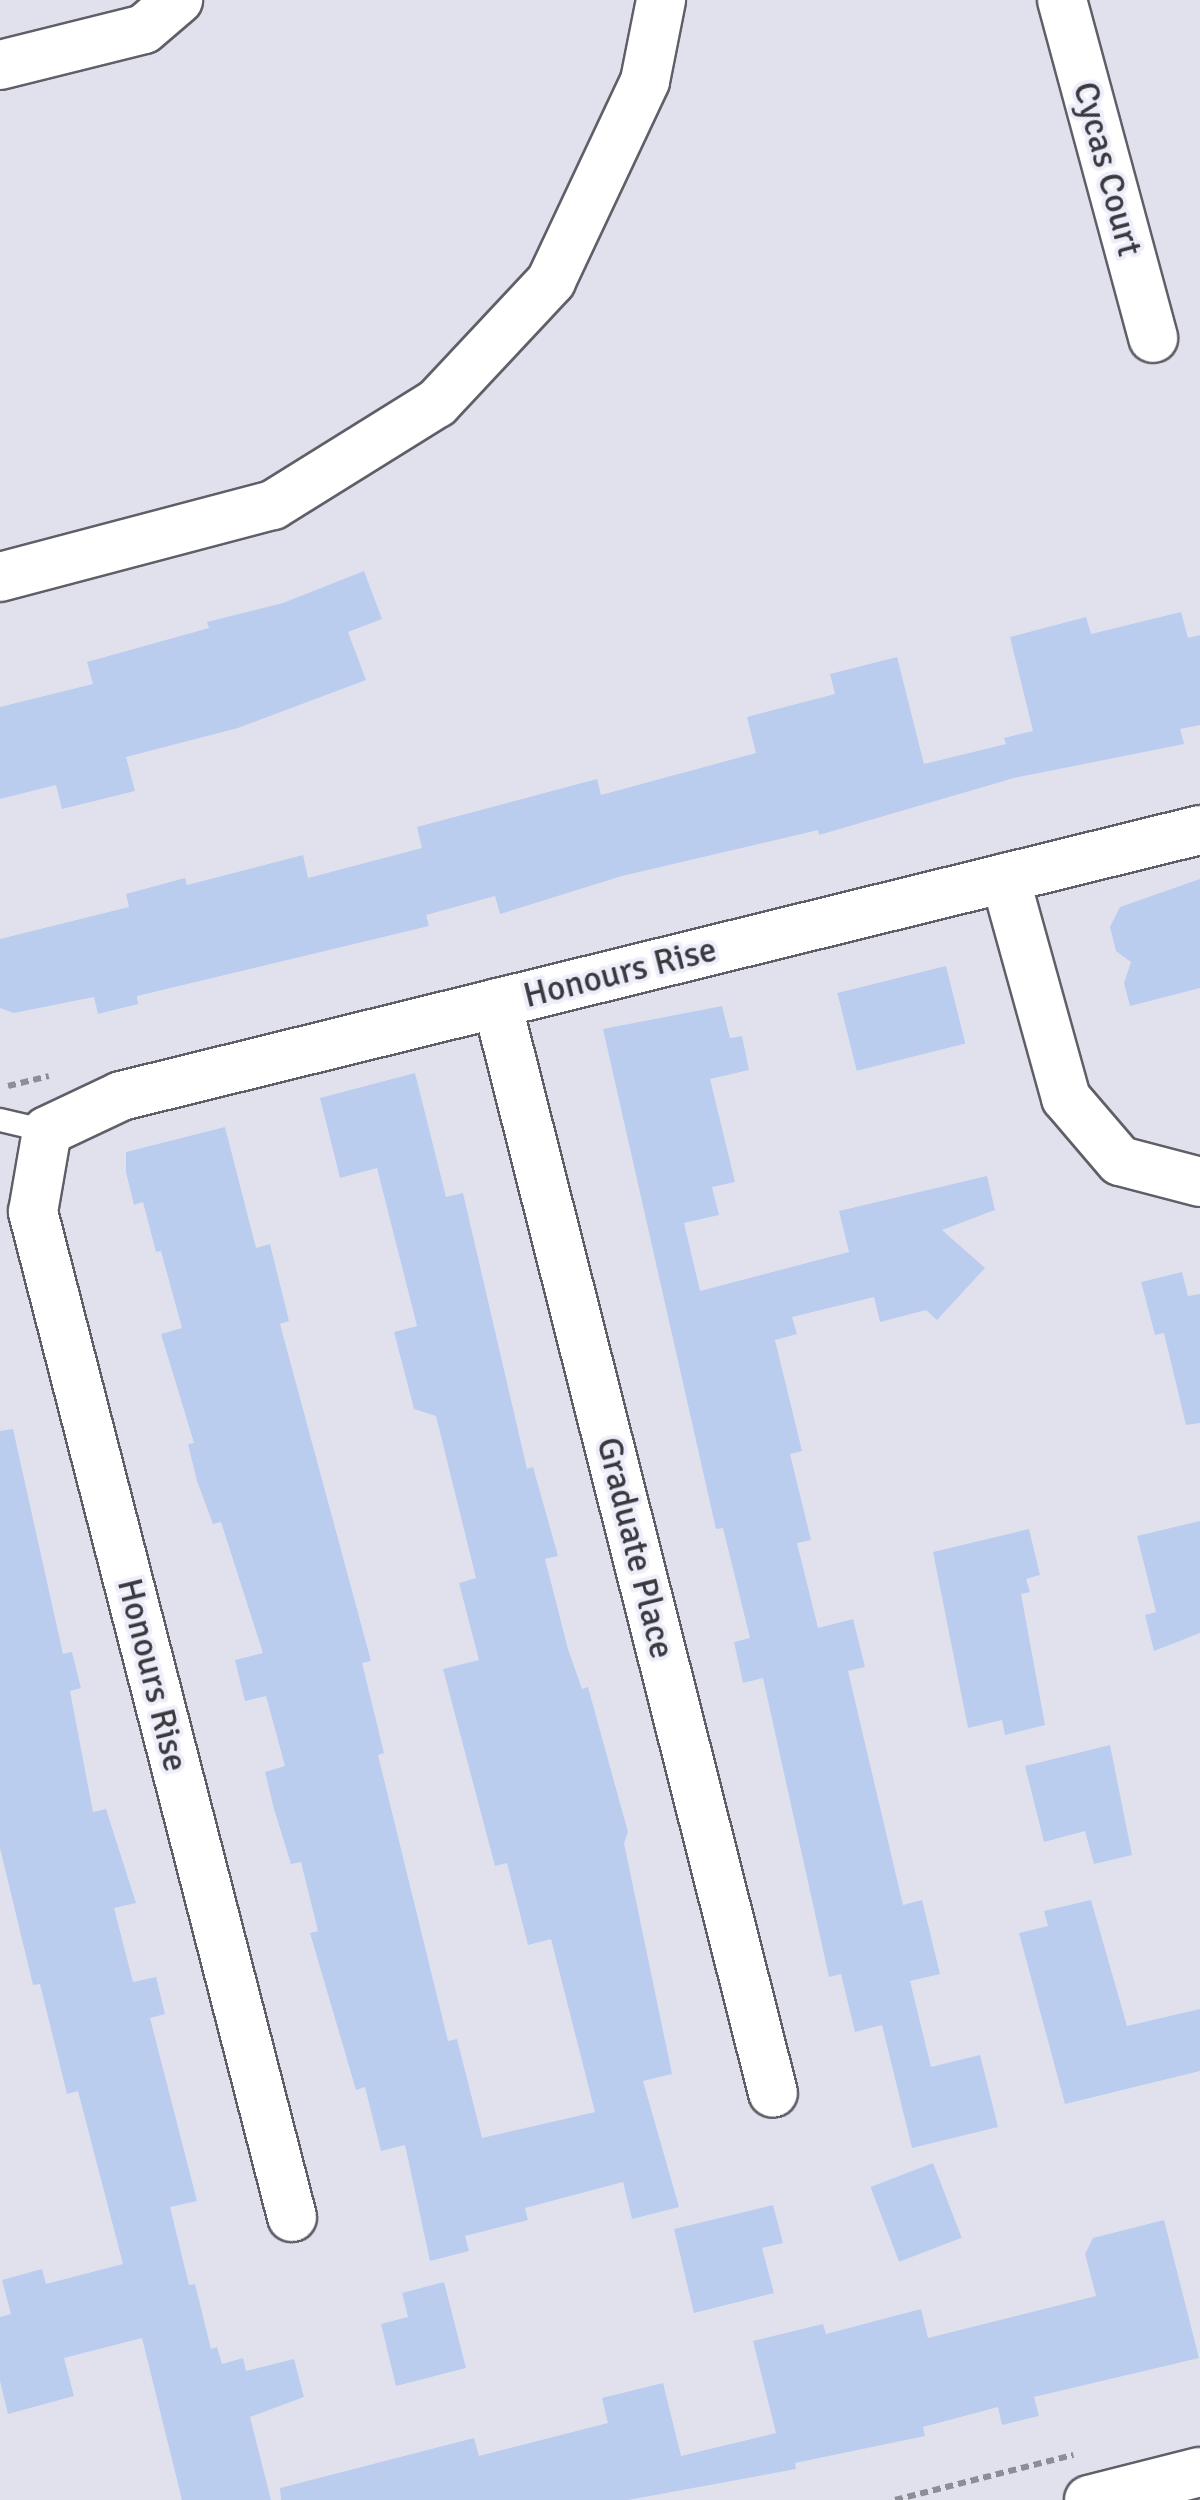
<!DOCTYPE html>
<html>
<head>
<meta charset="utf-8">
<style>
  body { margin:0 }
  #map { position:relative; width:1200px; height:2500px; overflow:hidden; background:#e1e1ed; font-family:Signika,sans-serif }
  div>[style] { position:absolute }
  .building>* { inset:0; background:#bbcdef; transform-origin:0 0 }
  .path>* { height:6px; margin-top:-3px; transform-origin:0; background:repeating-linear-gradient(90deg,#8d8d95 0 8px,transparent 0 13px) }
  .roads { filter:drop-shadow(2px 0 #5f5f68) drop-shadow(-2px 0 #5f5f68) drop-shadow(0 2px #5f5f68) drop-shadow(0 -2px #5f5f68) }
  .service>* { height:22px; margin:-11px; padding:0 11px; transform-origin:11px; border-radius:11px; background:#fff }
  .minor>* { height:48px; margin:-24px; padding:0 24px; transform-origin:24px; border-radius:24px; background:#fff }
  span { translate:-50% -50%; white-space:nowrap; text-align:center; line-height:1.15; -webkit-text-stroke:8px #eeeefa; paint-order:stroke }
  .street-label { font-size:35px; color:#39393e }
</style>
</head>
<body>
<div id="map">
  <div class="building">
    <i style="clip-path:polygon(364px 571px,382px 619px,348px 632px,366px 680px,238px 728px,126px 757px,135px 791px,62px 809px,56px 785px,0 799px,0 707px,93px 684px,87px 662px,209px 628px,207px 622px,283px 603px)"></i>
    <i style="clip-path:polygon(1181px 612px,1188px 638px,1200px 635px,1200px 725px,1180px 729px,1184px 744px,1014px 778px,819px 835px,818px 830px,622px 876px,500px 914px,495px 896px,426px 915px,429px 926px,137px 996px,138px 1004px,98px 1014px,94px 997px,14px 1013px,0 1008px,0 939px,129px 907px,126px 894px,185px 878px,187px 885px,303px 855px,308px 878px,422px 848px,417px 827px,597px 779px,601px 795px,756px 753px,747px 717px,835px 694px,830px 674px,897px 657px,924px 764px,1006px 744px,1004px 738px,1033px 731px,1010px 637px,1086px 617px,1091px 634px)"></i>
    <i style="clip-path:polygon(1200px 879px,1200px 988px,1130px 1006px,1124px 983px,1131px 962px,1116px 951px,1110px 927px,1120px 907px)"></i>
    <i style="left:946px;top:966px;width:80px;height:112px;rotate:76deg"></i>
    <i style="clip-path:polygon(722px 1006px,730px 1038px,742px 1036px,749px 1070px,710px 1079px,735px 1182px,712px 1187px,719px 1215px,684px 1223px,700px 1291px,849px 1252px,839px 1211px,987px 1176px,995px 1210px,942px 1230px,985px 1268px,937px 1320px,926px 1310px,880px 1322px,874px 1297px,792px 1317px,797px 1334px,775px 1340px,802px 1451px,790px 1454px,811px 1540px,797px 1543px,818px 1628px,853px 1619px,865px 1667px,848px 1671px,903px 1905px,922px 1900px,940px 1974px,910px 1981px,931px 2067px,980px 2055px,998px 2127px,912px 2148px,882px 2025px,855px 2032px,841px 1974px,829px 1977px,763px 1678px,743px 1683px,734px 1642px,750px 1638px,723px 1528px,716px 1529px,603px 1029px)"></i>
    <i style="clip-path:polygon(415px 1073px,446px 1197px,463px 1193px,527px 1469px,533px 1467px,558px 1556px,545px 1559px,568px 1649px,582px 1689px,588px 1687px,628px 1832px,624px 1843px,672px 2074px,643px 2081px,679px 2207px,632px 2219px,623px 2182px,525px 2208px,528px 2220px,465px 2236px,469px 2251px,430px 2261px,405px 2145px,381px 2151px,365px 2087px,356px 2090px,310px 1933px,318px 1931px,301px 1862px,291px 1864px,274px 1809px,265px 1772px,285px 1766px,266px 1696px,245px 1701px,235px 1660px,263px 1653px,221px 1522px,213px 1524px,197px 1481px,188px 1444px,194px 1443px,161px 1334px,182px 1328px,161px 1251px,156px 1252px,143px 1202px,134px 1205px,126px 1172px,126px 1152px,225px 1127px,256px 1248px,270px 1244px,289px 1321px,280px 1324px,371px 1661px,362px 1663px,384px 1753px,378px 1755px,448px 2041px,457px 2039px,482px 2138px,595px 2112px,551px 1939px,528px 1945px,507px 1863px,495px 1866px,443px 1669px,479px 1660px,459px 1583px,476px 1578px,436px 1416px,414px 1409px,394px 1332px,417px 1326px,377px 1168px,340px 1178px,320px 1098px)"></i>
    <i style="clip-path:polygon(1182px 1272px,1188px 1296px,1200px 1294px,1200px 1423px,1186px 1425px,1164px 1333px,1155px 1335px,1141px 1282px)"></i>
    <i style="clip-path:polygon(13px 1429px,63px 1654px,72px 1652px,81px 1688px,70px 1691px,93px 1812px,106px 1809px,136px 1903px,114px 1908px,133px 1982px,156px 1977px,165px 2014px,150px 2018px,197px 2201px,170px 2207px,189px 2285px,195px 2284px,211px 2349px,217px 2347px,222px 2364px,243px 2358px,246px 2371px,294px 2359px,304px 2397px,250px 2417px,271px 2500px,182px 2500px,142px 2338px,64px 2358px,74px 2396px,8px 2414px,0 2381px,0 2317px,11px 2314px,2px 2280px,42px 2269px,46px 2284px,123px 2264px,78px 2091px,67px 2094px,40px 1984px,33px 1985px,0 1848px,0 1431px)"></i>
    <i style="clip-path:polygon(1200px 1521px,1200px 1633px,1154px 1651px,1145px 1615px,1156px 1612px,1137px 1536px)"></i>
    <i style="clip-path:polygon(1029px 1529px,1040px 1575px,1026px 1579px,1030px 1592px,1021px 1594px,1045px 1725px,1005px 1735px,1002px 1720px,968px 1728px,933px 1552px)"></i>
    <i style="clip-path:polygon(1110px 1745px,1132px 1855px,1094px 1864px,1085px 1831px,1044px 1842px,1025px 1766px)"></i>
    <i style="clip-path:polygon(1091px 1900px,1127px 2026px,1200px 2009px,1200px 2071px,1065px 2104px,1019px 1933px,1048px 1926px,1044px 1911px)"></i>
    <i style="left:933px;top:2163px;width:80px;height:67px;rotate:69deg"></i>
    <i style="clip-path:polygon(773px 2205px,783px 2243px,762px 2248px,774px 2293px,694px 2313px,674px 2229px)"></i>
    <i style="clip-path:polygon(1164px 2220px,1199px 2358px,1034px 2397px,1039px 2416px,1002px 2425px,998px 2407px,923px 2427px,925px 2436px,795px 2463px,796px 2469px,628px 2500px,281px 2500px,280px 2488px,474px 2438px,479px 2456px,608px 2423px,602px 2398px,663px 2383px,681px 2456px,776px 2433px,753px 2341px,823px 2324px,826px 2334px,921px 2309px,928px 2338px,1096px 2296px,1085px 2254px,1093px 2238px)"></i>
    <i style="clip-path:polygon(444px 2282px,466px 2368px,396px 2386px,381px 2324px,408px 2317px,402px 2293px)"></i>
  </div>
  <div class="path">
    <i style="left:8px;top:1086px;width:42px;rotate:-13.7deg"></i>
    <i style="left:895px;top:2500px;width:184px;rotate:-14.2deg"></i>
  </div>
  <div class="roads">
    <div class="service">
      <i style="left:0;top:1120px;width:48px;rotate:13.2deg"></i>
    </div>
    <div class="minor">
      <i style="left:1062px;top:0;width:350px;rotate:74.9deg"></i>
      <i style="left:0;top:65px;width:148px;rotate:-14deg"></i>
      <i style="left:144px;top:29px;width:45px;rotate:-40.5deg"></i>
      <i style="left:0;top:577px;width:282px;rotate:-14.8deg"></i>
      <i style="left:273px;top:505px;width:193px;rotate:-31.9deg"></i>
      <i style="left:437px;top:403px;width:167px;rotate:-46.9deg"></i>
      <i style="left:551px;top:281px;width:221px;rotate:-64.8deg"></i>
      <i style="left:645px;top:81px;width:83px;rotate:-78.8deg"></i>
      <i style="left:1005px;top:878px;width:228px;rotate:74.5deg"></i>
      <i style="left:1066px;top:1098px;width:83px;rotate:49.4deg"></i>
      <i style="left:1120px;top:1161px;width:83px;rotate:14.7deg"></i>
      <i style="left:497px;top:1003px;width:1124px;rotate:75.79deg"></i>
      <i style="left:292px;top:2217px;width:1038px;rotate:-104.45deg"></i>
      <i style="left:33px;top:1212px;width:82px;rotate:-80.2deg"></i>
      <i style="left:47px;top:1131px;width:82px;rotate:-25.3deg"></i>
      <i style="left:121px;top:1096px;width:1111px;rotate:-13.85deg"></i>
      <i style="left:1089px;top:2500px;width:114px;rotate:-14.2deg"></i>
    </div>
  </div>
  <div class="street-label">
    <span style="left:1107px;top:169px;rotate:75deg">Cycas Court</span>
    <span style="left:620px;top:973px;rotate:-14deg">Honours Rise</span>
    <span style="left:635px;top:1548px;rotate:76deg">Graduate Place</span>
    <span style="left:152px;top:1675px;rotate:76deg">Honours Rise</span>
  </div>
</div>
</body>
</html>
